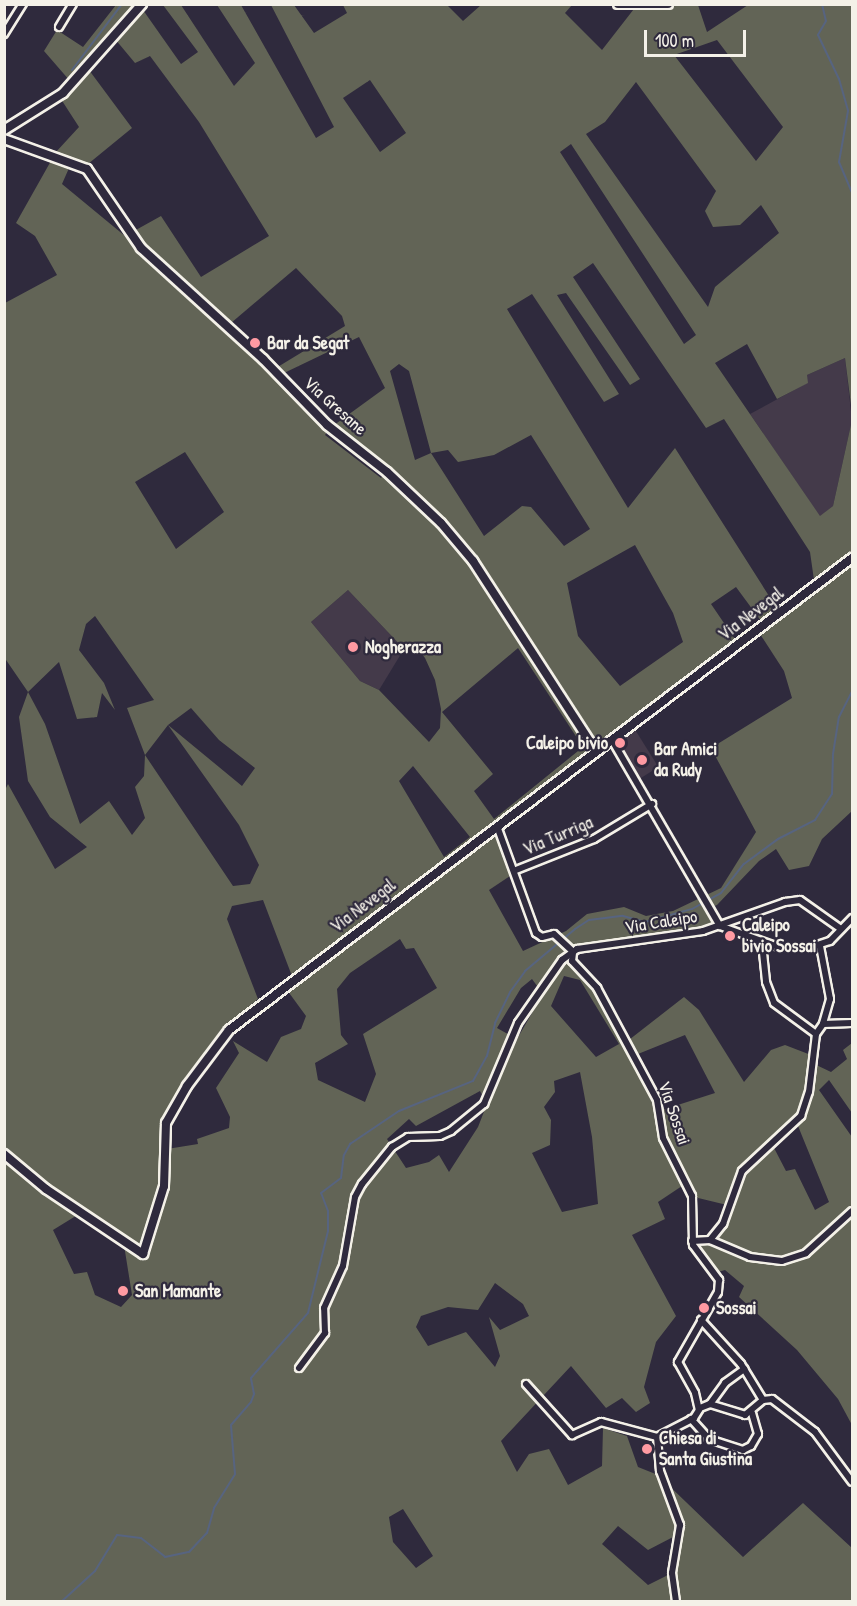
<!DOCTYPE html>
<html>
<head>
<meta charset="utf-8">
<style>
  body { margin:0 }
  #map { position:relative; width:857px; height:1606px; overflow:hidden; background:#2f2a3d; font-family:"Patrick Hand",sans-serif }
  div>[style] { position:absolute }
  .built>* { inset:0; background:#443a4a; transform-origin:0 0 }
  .green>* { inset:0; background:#626456 }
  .stream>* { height:2px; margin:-1px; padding:0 1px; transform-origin:1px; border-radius:1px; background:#576480 }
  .roads { filter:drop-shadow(2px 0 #f4f1e8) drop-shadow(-2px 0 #f4f1e8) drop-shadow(0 2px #f4f1e8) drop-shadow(0 -2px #f4f1e8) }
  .street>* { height:6px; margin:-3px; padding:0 3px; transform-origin:3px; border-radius:3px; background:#2f2a3d }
  .secondary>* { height:8px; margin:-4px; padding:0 4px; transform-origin:4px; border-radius:4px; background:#2f2a3d }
  .dots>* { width:16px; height:16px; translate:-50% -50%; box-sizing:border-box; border:3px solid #2f2a3d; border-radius:50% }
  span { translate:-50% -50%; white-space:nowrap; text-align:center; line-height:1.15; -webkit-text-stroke:4.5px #2f2a3d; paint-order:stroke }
  .poi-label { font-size:18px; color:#f4f1e8; font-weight:700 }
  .left { translate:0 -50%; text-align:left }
  .right { translate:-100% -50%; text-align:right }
  .street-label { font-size:18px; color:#f4f1e8 }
  .frame { position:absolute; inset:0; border:6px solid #f4f1e8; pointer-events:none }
  .scale { position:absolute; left:644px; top:30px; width:102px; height:27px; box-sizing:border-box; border:3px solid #f4f1e8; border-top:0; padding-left:8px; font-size:18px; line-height:21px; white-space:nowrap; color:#f4f1e8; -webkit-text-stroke:4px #2f2a3d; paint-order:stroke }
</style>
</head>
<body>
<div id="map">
  <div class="built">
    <i style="clip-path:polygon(845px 358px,852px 420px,833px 506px,820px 517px,750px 414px,807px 383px,807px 375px)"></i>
    <i style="clip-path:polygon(348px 590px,404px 649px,379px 690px,360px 681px,311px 622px)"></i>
    <i style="left:634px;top:728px;width:46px;height:29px;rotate:58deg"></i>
  </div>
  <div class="green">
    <i style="clip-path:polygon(evenodd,116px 5px,137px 5px,137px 13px,143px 10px,181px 64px,198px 52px,163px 5px,181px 5px,234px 86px,255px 63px,217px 5px,241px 5px,316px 138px,334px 127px,271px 5px,294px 5px,314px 33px,347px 13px,343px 5px,447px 5px,463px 21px,481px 5px,572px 5px,565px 13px,602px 50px,637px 5px,698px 5px,707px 32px,748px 5px,852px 5px,852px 413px,845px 358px,807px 375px,808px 383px,777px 399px,747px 344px,715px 363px,820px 516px,833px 506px,852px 420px,852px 811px,822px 839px,809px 866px,789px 870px,776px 849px,759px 861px,717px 905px,707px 909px,716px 926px,581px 947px,571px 963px,594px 987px,625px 1043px,684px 997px,699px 1010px,744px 1082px,771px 1050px,785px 1045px,811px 1055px,810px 1062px,831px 1072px,847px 1059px,843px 1050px,852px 1043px,852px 1113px,829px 1080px,819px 1090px,852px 1137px,852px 1425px,838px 1399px,797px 1350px,739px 1297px,744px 1286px,725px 1270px,718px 1272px,701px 1252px,694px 1239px,707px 1242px,719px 1226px,727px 1205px,690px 1196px,685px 1184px,658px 1202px,665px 1219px,632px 1235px,676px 1316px,656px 1342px,644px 1387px,650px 1403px,636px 1412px,622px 1398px,606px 1408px,571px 1366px,501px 1441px,517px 1472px,529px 1454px,549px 1449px,568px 1485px,602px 1466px,603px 1428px,627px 1436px,638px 1467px,658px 1475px,743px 1557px,803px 1503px,852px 1548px,852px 1601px,5px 1601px,4px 792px,8px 784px,55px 869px,87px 847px,50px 817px,28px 781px,19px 717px,28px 692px,4px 657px,5px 303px,57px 275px,35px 236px,16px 223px,56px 152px,79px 127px,57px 93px,70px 81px,44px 51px,57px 30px,83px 47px,116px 5px,115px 39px,135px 63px,150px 56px,199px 122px,269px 236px,201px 277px,161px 216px,125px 236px,62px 184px,73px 159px,88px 164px,132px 128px,89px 70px,115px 39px,116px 5px,717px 40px,783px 127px,756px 161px,674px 55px,717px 40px,116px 5px,370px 80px,406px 133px,380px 152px,343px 98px,370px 80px,116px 5px,636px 82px,716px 191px,705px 211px,713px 227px,740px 225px,761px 205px,779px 233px,715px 287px,708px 307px,586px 134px,605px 122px,636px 82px,116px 5px,571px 144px,696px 335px,684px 344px,560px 152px,571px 144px,116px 5px,593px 263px,706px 428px,724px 419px,810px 552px,816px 594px,783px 618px,675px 448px,628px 508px,507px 309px,532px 294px,604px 402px,619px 394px,557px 295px,566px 293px,630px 385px,640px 379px,573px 277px,593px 263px,116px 5px,296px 268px,342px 316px,345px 326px,276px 368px,231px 323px,296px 268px,116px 5px,359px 337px,385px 388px,330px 428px,282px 374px,359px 337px,116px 5px,399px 364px,409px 371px,431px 453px,415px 460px,390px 371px,399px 364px,116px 5px,330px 428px,386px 472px,381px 478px,325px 435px,330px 428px,116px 5px,531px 435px,590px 529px,564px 546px,531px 507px,522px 506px,484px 536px,431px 453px,448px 450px,458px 462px,494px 455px,531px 435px,116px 5px,185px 452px,224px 512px,176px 549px,135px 482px,185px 452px,116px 5px,635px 545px,673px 613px,683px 642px,620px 686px,578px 636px,567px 583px,635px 545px,116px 5px,736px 587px,767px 629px,760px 634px,784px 671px,792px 698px,711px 748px,756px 832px,721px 888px,673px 911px,646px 916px,624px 907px,587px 914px,566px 931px,523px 951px,489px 890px,513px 874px,496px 832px,741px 648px,711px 604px,736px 587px,116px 5px,348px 590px,404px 649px,413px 642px,425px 658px,435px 680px,441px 709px,440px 728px,429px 742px,379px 690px,360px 681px,311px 622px,348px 590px,116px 5px,95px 616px,154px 700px,127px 708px,145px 755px,144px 776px,135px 787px,145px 818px,132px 835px,109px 801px,80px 824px,45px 724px,28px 692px,59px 662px,77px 719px,97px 717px,102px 693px,115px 710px,104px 683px,79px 650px,86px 624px,95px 616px,116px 5px,518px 648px,583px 747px,494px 819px,474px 791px,493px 774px,442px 712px,518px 648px,116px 5px,191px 708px,219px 740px,255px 768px,242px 786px,168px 725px,191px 708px,116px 5px,168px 725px,239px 825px,259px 865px,250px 884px,233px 886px,145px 755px,168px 725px,116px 5px,413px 766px,470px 837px,444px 857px,399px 781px,413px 766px,116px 5px,263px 900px,295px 984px,287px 990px,306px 1016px,301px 1029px,281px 1037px,267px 1062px,233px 1041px,239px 1053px,216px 1088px,230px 1117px,229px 1128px,197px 1139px,198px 1144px,167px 1149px,166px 1118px,187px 1081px,220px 1031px,258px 999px,227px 919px,232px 906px,263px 900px,116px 5px,400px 939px,406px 949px,414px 948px,437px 988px,363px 1034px,376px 1074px,365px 1102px,318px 1080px,315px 1063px,348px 1044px,341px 1035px,337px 989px,350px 973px,400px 939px,116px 5px,564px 976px,580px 980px,619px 1044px,596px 1057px,551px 1006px,564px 976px,116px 5px,532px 979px,543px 994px,517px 1039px,497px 1028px,521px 988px,532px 979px,116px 5px,685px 1035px,715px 1093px,656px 1112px,633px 1056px,685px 1035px,116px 5px,580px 1072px,592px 1137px,598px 1204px,562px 1212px,532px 1153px,550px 1145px,551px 1120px,544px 1107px,555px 1092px,554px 1081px,580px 1072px,116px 5px,480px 1091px,487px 1104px,478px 1127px,449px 1172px,439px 1155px,429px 1162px,406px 1168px,387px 1139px,409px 1119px,416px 1126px,480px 1091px,116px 5px,798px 1126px,829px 1202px,815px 1210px,795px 1169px,786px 1171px,773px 1146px,798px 1126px,116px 5px,79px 1214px,124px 1245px,132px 1295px,121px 1307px,95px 1295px,87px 1272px,74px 1274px,53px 1230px,79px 1214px,116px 5px,495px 1283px,523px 1304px,529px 1316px,500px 1330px,489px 1317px,500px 1356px,495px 1367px,466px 1332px,428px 1346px,416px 1327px,421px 1316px,448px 1307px,478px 1310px,495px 1283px,116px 5px,403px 1509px,433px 1556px,416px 1568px,393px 1542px,389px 1517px,403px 1509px,116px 5px,618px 1526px,648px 1550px,675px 1536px,672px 1573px,648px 1585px,602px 1544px,618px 1526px)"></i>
  </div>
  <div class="stream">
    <i style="left:822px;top:4px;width:17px;rotate:77deg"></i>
    <i style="left:826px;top:21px;width:16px;rotate:120deg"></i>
    <i style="left:818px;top:35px;width:49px;rotate:64.5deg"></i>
    <i style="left:839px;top:79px;width:33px;rotate:74deg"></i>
    <i style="left:848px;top:111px;width:52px;rotate:100deg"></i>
    <i style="left:839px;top:162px;width:34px;rotate:67deg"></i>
    <i style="left:72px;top:70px;width:83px;rotate:-52.9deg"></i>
    <i style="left:852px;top:575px;width:14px;rotate:90deg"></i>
    <i style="left:61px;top:1602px;width:46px;rotate:-42.4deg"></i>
    <i style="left:95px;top:1571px;width:42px;rotate:-58.6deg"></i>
    <i style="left:117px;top:1535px;width:24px;rotate:7deg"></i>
    <i style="left:141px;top:1538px;width:31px;rotate:38deg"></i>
    <i style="left:165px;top:1557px;width:25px;rotate:-12deg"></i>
    <i style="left:189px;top:1552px;width:26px;rotate:-47deg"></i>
    <i style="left:207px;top:1533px;width:26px;rotate:-74deg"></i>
    <i style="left:214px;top:1508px;width:40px;rotate:-58deg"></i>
    <i style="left:235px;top:1474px;width:49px;rotate:-94.7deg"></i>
    <i style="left:231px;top:1425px;width:30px;rotate:-49deg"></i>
    <i style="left:251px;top:1402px;width:9px;rotate:-69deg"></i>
    <i style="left:254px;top:1394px;width:16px;rotate:-101deg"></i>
    <i style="left:251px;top:1378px;width:86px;rotate:-48.8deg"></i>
    <i style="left:308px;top:1313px;width:84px;rotate:-76.3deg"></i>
    <i style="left:328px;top:1231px;width:20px;rotate:-90deg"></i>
    <i style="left:328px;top:1211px;width:19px;rotate:-111deg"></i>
    <i style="left:321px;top:1193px;width:25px;rotate:-37deg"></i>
    <i style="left:341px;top:1178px;width:23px;rotate:-83deg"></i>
    <i style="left:344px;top:1155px;width:13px;rotate:-61deg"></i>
    <i style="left:350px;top:1144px;width:59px;rotate:-34deg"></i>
    <i style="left:399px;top:1111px;width:80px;rotate:-22.1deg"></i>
    <i style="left:473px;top:1081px;width:29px;rotate:-61deg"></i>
    <i style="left:487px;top:1056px;width:34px;rotate:-76deg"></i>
    <i style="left:495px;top:1023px;width:34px;rotate:-64deg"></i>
    <i style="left:510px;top:992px;width:26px;rotate:-54deg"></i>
    <i style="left:525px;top:971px;width:65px;rotate:-40deg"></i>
    <i style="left:575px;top:929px;width:17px;rotate:-33deg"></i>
    <i style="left:589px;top:920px;width:34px;rotate:-7deg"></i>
    <i style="left:623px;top:916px;width:23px;rotate:15deg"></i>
    <i style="left:645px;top:922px;width:49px;rotate:-15.5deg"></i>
    <i style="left:692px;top:909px;width:33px;rotate:-29deg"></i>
    <i style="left:721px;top:893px;width:37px;rotate:-52deg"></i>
    <i style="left:744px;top:864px;width:42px;rotate:-36.3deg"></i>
    <i style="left:778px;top:839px;width:42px;rotate:-27.2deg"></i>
    <i style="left:815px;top:820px;width:31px;rotate:-57deg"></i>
    <i style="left:832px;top:794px;width:40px;rotate:-88.6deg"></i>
    <i style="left:833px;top:754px;width:37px;rotate:-81deg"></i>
    <i style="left:839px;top:717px;width:29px;rotate:-63deg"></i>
  </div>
  <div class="roads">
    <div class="street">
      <i style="left:59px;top:27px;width:27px;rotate:-59deg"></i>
      <i style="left:4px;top:34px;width:36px;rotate:-58deg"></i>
      <i style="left:612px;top:740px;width:215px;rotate:59.9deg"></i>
      <i style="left:720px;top:926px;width:65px;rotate:19.8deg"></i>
      <i style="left:781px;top:948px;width:27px"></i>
      <i style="left:808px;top:948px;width:23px;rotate:-18deg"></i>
      <i style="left:830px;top:941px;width:32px;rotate:-46deg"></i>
      <i style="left:497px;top:826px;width:114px;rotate:70deg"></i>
      <i style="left:536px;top:933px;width:7px;rotate:34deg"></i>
      <i style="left:542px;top:937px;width:12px;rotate:-14deg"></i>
      <i style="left:554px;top:934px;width:26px;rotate:43deg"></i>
      <i style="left:516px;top:870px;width:84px;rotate:-21.7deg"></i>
      <i style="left:594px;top:839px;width:68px;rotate:-31.1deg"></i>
      <i style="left:762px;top:943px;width:39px;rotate:84deg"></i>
      <i style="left:766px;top:982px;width:22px;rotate:69deg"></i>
      <i style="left:774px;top:1003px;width:52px;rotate:36.4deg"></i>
      <i style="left:816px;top:1034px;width:12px;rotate:-55deg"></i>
      <i style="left:823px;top:1024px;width:29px;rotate:-2deg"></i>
      <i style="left:820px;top:946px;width:54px;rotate:79.3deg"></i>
      <i style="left:830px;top:999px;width:26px;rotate:106deg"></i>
      <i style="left:573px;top:953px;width:8px;rotate:97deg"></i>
      <i style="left:572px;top:961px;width:37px;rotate:47deg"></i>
      <i style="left:597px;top:988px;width:127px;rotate:61.8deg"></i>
      <i style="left:657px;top:1100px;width:38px;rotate:81deg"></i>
      <i style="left:663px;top:1138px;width:65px;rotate:63.4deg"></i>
      <i style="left:692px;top:1196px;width:49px;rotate:88.8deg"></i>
      <i style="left:693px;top:1245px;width:44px;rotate:53.4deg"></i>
      <i style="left:719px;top:1280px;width:12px;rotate:95deg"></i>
      <i style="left:718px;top:1292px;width:81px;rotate:119.7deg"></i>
      <i style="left:678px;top:1362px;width:35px;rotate:61deg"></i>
      <i style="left:695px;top:1393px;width:17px;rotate:77deg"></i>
      <i style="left:699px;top:1410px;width:9px;rotate:122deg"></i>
      <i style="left:694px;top:1418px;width:42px;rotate:152.8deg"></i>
      <i style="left:657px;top:1437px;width:34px;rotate:85deg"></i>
      <i style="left:660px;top:1471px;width:58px;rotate:69.7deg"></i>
      <i style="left:680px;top:1525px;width:49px;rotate:99.5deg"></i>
      <i style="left:672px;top:1573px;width:29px;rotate:82deg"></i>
      <i style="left:710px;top:1240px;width:21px;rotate:-51deg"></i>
      <i style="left:723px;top:1224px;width:56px;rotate:-70.3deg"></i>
      <i style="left:742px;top:1171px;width:81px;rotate:-43deg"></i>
      <i style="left:801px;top:1116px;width:25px;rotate:-72deg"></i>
      <i style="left:809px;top:1092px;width:58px;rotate:-83.1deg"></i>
      <i style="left:692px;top:1241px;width:18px;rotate:-3deg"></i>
      <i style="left:710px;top:1240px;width:43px;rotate:23deg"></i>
      <i style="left:750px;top:1257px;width:32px;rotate:7deg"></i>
      <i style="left:782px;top:1261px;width:25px;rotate:-18deg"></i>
      <i style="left:806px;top:1253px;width:62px;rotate:-42.4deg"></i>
      <i style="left:701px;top:1320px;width:59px;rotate:47.7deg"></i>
      <i style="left:741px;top:1364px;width:42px;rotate:58.6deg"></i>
      <i style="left:299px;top:1368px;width:44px;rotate:-53.4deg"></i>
      <i style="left:325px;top:1333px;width:25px;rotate:-92deg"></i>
      <i style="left:324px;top:1308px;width:46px;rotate:-65.7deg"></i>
      <i style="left:343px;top:1266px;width:70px;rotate:-80.1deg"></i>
      <i style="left:355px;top:1197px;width:15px;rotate:-62deg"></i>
      <i style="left:362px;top:1184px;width:48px;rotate:-51deg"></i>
      <i style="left:392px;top:1147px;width:19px;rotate:-32deg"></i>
      <i style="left:408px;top:1137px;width:32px;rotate:-2deg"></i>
      <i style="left:440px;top:1136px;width:12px;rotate:-24deg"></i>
      <i style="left:451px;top:1131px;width:43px;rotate:-39.3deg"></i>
      <i style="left:484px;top:1104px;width:88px;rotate:-67.2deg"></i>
      <i style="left:518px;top:1023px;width:77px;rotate:-55.1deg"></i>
      <i style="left:562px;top:960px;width:19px;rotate:-36deg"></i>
      <i style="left:577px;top:949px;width:127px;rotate:-8.1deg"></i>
      <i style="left:703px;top:931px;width:87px;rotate:-19.5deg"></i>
      <i style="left:785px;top:902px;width:15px;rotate:-8deg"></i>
      <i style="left:800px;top:900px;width:50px;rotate:35.3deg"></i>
      <i style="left:526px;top:1384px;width:69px;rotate:48deg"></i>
      <i style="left:572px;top:1435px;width:32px;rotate:-24deg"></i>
      <i style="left:601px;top:1422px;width:58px;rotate:15deg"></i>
      <i style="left:710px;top:1404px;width:26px;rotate:-54deg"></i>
      <i style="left:725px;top:1383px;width:24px;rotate:-36deg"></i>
      <i style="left:700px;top:1408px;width:11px;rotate:-22deg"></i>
      <i style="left:710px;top:1404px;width:37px;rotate:17deg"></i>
      <i style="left:745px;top:1415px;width:23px;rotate:-40deg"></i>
      <i style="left:763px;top:1400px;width:9px;rotate:-6deg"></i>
      <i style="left:772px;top:1399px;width:54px;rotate:37.5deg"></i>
      <i style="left:815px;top:1432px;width:62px;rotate:53.5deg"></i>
      <i style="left:691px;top:1419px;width:27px;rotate:48deg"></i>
      <i style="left:709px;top:1439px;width:36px;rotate:18deg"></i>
      <i style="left:743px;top:1450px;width:9px;rotate:-27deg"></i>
      <i style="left:751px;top:1446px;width:14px;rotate:-60deg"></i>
      <i style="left:758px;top:1434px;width:22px;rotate:-106deg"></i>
    </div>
    <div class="secondary">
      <i style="left:618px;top:4px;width:50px"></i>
      <i style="left:4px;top:130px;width:70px;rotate:-32.1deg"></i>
      <i style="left:63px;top:93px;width:119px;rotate:-48.4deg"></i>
      <i style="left:4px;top:139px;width:88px;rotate:19.9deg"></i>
      <i style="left:87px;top:169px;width:96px;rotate:55.6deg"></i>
      <i style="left:141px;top:248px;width:165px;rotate:42.3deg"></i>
      <i style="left:263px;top:359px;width:92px;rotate:45.9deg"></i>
      <i style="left:327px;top:425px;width:76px;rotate:38.1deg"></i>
      <i style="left:387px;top:472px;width:74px;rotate:43.4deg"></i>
      <i style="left:441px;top:523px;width:50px;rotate:49.9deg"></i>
      <i style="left:473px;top:561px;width:226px;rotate:57.1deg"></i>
      <i style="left:4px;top:1154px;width:55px;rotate:39.8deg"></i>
      <i style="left:46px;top:1189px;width:117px;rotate:33.8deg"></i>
      <i style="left:143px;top:1254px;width:71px;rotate:-72.8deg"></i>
      <i style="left:164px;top:1186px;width:63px;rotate:-88.2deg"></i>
      <i style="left:166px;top:1123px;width:43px;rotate:-60.4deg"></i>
      <i style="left:187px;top:1086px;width:70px;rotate:-53.1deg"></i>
      <i style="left:229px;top:1030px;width:782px;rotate:-37.15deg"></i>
    </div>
  </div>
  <div class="dots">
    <i style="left:255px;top:343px;background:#ff9aa2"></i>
    <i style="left:353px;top:647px;background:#ff9aa2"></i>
    <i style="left:620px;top:743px;background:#ff9aa2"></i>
    <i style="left:642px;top:760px;background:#ff9aa2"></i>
    <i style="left:730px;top:936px;background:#ff9aa2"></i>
    <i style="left:123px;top:1291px;background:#ff9aa2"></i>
    <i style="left:704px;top:1308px;background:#ff9aa2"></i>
    <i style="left:647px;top:1449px;background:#ff9aa2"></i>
  </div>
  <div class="poi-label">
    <span class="left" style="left:267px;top:343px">Bar da Segat</span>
    <span class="left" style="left:365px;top:647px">Nogherazza</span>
    <span class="right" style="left:608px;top:743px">Caleipo bivio</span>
    <span class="left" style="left:654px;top:760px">Bar Amici<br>da Rudy</span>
    <span class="left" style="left:742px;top:936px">Caleipo<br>bivio Sossai</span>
    <span class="left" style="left:135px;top:1291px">San Mamante</span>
    <span class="left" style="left:716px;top:1308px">Sossai</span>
    <span class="left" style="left:659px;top:1449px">Chiesa di<br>Santa Giustina</span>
  </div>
  <div class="street-label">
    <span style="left:335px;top:406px;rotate:42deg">Via Gresane</span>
    <span style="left:751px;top:614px;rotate:-37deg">Via Nevegal</span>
    <span style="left:558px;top:836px;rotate:-23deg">Via Turriga</span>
    <span style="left:363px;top:906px;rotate:-37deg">Via Nevegal</span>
    <span style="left:661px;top:922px;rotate:-9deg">Via Caleipo</span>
    <span style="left:674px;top:1113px;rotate:71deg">Via Sossai</span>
  </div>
  <div class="frame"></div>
  <div class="scale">100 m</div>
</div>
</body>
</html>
